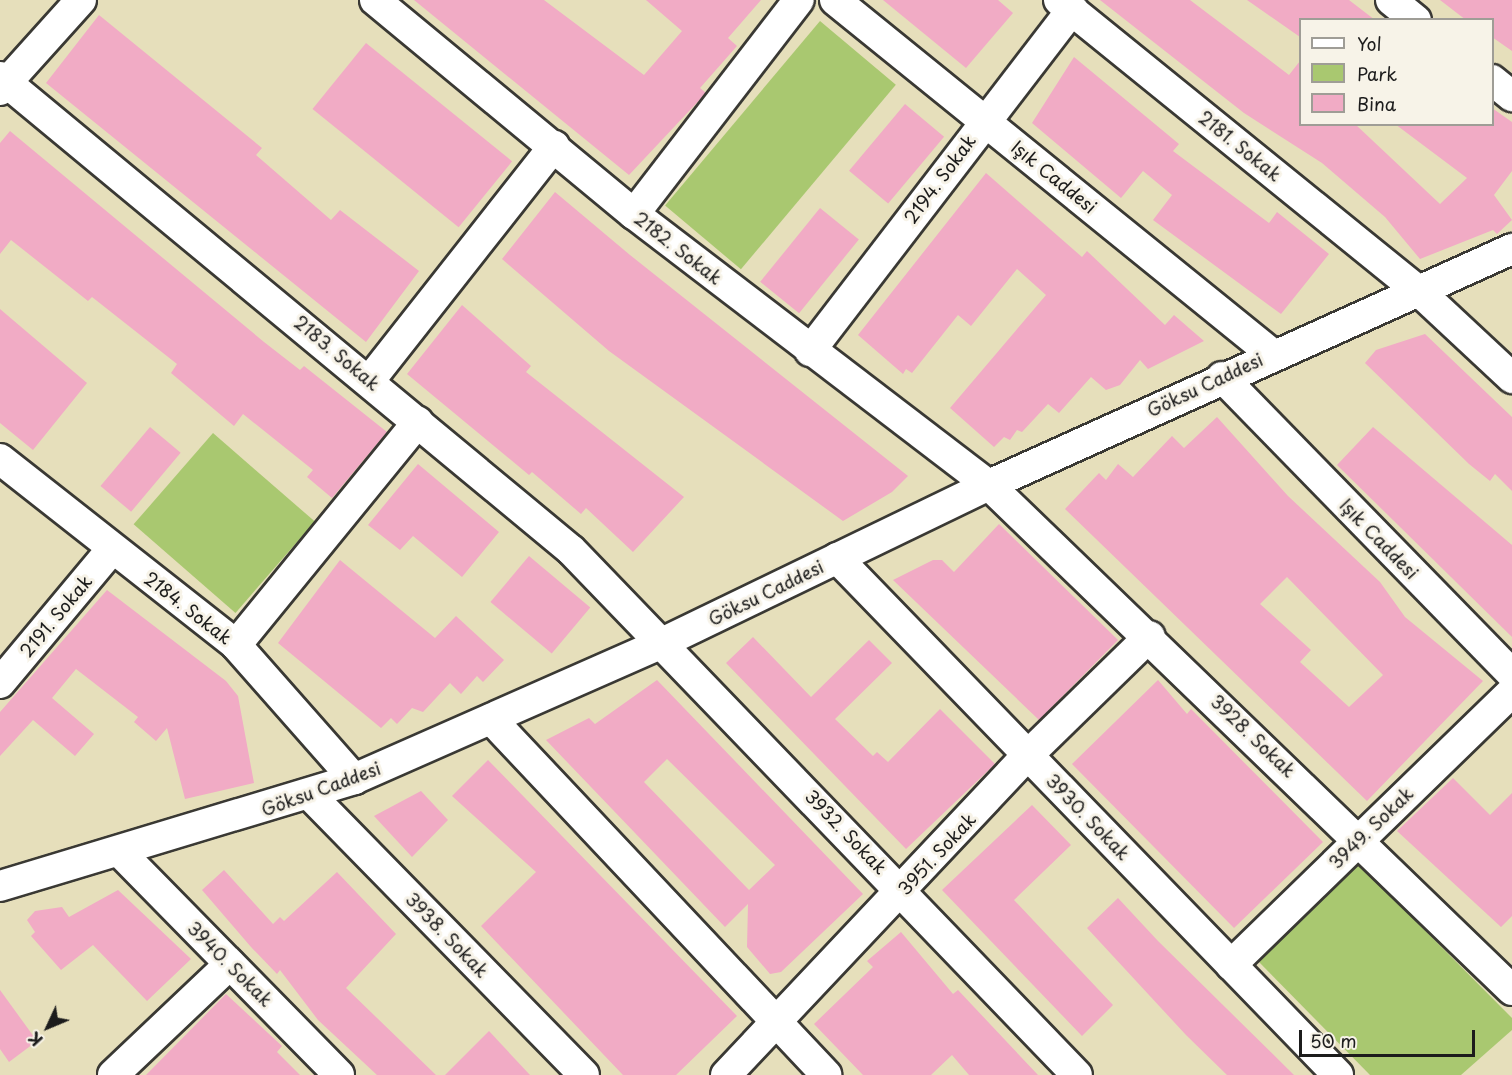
<!DOCTYPE html>
<html>
<head>
<meta charset="utf-8">
<style>
  body { margin:0 }
  #map { position:relative; width:1512px; height:1075px; overflow:hidden; background:#e6dfbb; font-family:"Playpen Sans",sans-serif }
  div>[style] { position:absolute }
  .green>* { inset:0; background:#a9c870; transform-origin:0 0 }
  .building>* { inset:0; background:#f1abc5; transform-origin:0 0 }
  .roads { filter:drop-shadow(2px 0 #3a3934) drop-shadow(-2px 0 #3a3934) drop-shadow(0 2px #3a3934) drop-shadow(0 -2px #3a3934) }
  .minor>* { height:30px; margin:-15px; padding:0 15px; transform-origin:15px; border-radius:15px; background:#fff }
  span { translate:-50% -50%; white-space:nowrap; text-align:center; line-height:1.15; -webkit-text-stroke:6px #f7f3e8; paint-order:stroke }
  .street-label { font-size:18px; color:#1c1c1c }
  .legend { position:absolute; left:1299px; top:18px; width:195px; height:108px; box-sizing:border-box; background:#f7f3e8; border:2px solid #9f9d96; margin:0; padding:8px 10px; list-style:none; font-size:18px; color:#1c1c1c }
  .legend li { display:flex; align-items:center; gap:12px; height:30px }
  .legend b { width:30px; border:2px solid #9f9d96 }
  .north { position:absolute; left:18px; top:997px; width:60px; height:60px; -webkit-text-stroke:4px #f7f3e8; paint-order:stroke; rotate:226deg; font-size:16px; font-weight:700; line-height:24px; text-align:center; color:#1c1c1c }
  .north::after { content:''; display:block; margin:auto; width:21px; height:27px; background:#1c1c1c; clip-path:polygon(50% 0,100% 100%,50% 72%,0 100%) }
  .scale { position:absolute; left:1299px; top:1030px; width:176px; height:27px; box-sizing:border-box; border:3px solid #1c1c1c; border-top:0; padding-left:8px; font-size:18px; line-height:21px; white-space:nowrap; color:#1c1c1c; -webkit-text-stroke:4px #f7f3e8; paint-order:stroke }
</style>
</head>
<body>
<div id="map">
  <div class="green">
    <i style="left:820px;top:21px;width:99px;height:241px;rotate:40deg"></i>
    <i style="left:213px;top:433px;width:135px;height:121px;rotate:41deg"></i>
    <i style="clip-path:polygon(1354px 859px,1512px 1018px,1512px 1030px,1461px 1075px,1370px 1075px,1259px 962px)"></i>
  </div>
  <div class="building">
    <i style="clip-path:polygon(414px 0,544px 0,644px 75px,682px 31px,646px 0,761px 0,728px 38px,737px 46px,700px 88px,706px 93px,629px 175px)"></i>
    <i style="clip-path:polygon(883px 0,998px 0,1013px 13px,966px 68px)"></i>
    <i style="clip-path:polygon(1100px 0,1190px 0,1289px 75px,1300px 61px,1300px 124px,1355px 124px,1440px 204px,1467px 178px,1395px 124px,1492px 124px,1492px 108px,1512px 122px,1512px 171px,1494px 195px,1512px 220px,1497px 234px,1493px 230px,1420px 259px,1385px 217px,1322px 163px,1244px 113px)"></i>
    <i style="clip-path:polygon(1247px 0,1349px 0,1375px 20px,1300px 20px,1300px 37px)"></i>
    <i style="clip-path:polygon(1440px 0,1512px 0,1512px 51px,1492px 37px,1492px 20px,1466px 20px)"></i>
    <i style="clip-path:polygon(99px 15px,262px 148px,256px 155px,331px 220px,340px 210px,419px 271px,366px 342px,46px 83px)"></i>
    <i style="left:366px;top:43px;width:188px;height:85px;rotate:39deg"></i>
    <i style="clip-path:polygon(1074px 57px,1179px 144px,1173px 151px,1269px 223px,1277px 212px,1329px 254px,1281px 314px,1153px 220px,1172px 195px,1143px 171px,1121px 198px,1032px 123px)"></i>
    <i style="left:905px;top:104px;width:51px;height:87px;rotate:40deg"></i>
    <i style="clip-path:polygon(10px 131px,264px 342px,300px 370px,304px 366px,387px 432px,332px 498px,307px 477px,313px 470px,243px 414px,234px 426px,171px 373px,177px 364px,92px 297px,88px 301px,11px 240px,0 254px,0 143px)"></i>
    <i style="clip-path:polygon(986px 173px,1082px 257px,1087px 251px,1165px 325px,1174px 315px,1204px 341px,1148px 369px,1140px 360px,1120px 385px,1106px 390px,1091px 377px,1059px 413px,1048px 404px,1022px 432px,1017px 430px,1010px 440px,1004px 437px,994px 447px,950px 408px,1046px 295px,1017px 269px,971px 326px,958px 315px,912px 373px,906px 369px,903px 374px,858px 335px)"></i>
    <i style="clip-path:polygon(555px 192px,630px 255px,908px 476px,892px 492px,843px 521px,609px 351px,502px 259px)"></i>
    <i style="left:820px;top:208px;width:50px;height:95px;rotate:39deg"></i>
    <i style="clip-path:polygon(462px 305px,531px 366px,526px 372px,684px 497px,633px 552px,586px 508px,581px 514px,532px 472px,529px 475px,407px 374px)"></i>
    <i style="clip-path:polygon(0 309px,87px 383px,33px 450px,0 423px)"></i>
    <i style="clip-path:polygon(1425px 334px,1512px 417px,1512px 491px,1495px 474px,1490px 481px,1469px 464px,1365px 363px,1376px 350px)"></i>
    <i style="clip-path:polygon(evenodd,1217px 417px,1288px 496px,1380px 582px,1405px 617px,1483px 681px,1367px 801px,1065px 509px,1099px 473px,1106px 480px,1118px 464px,1133px 477px,1172px 436px,1184px 448px,1217px 417px,1287px 577px,1383px 675px,1349px 707px,1300px 662px,1311px 650px,1260px 604px,1287px 577px)"></i>
    <i style="left:150px;top:427px;width:40px;height:77px;rotate:40deg"></i>
    <i style="clip-path:polygon(1373px 427px,1512px 545px,1512px 637px,1337px 465px)"></i>
    <i style="clip-path:polygon(418px 464px,499px 532px,462px 577px,413px 536px,400px 550px,368px 525px)"></i>
    <i style="clip-path:polygon(999px 524px,1118px 640px,1039px 720px,893px 580px,933px 560px,942px 560px,954px 572px)"></i>
    <i style="left:529px;top:556px;width:80px;height:60px;rotate:40deg"></i>
    <i style="clip-path:polygon(340px 560px,435px 638px,456px 616px,504px 660px,483px 682px,477px 676px,461px 694px,450px 683px,423px 712px,412px 708px,397px 724px,391px 718px,381px 728px,278px 643px)"></i>
    <i style="clip-path:polygon(107px 590px,226px 681px,238px 696px,254px 783px,185px 799px,167px 728px,156px 741px,134px 722px,138px 717px,76px 669px,52px 698px,94px 734px,75px 756px,33px 720px,0 756px,0 712px)"></i>
    <i style="clip-path:polygon(753px 637px,811px 697px,869px 640px,892px 663px,835px 719px,873px 756px,877px 752px,888px 762px,940px 709px,995px 764px,906px 849px,726px 663px)"></i>
    <i style="clip-path:polygon(evenodd,657px 680px,863px 894px,781px 972px,770px 974px,747px 947px,748px 904px,725px 927px,546px 740px,589px 718px,595px 724px,657px 680px,667px 759px,775px 865px,749px 890px,644px 782px,667px 759px)"></i>
    <i style="clip-path:polygon(1158px 680px,1187px 714px,1191px 709px,1323px 842px,1234px 928px,1072px 764px)"></i>
    <i style="clip-path:polygon(488px 760px,737px 1016px,676px 1075px,623px 1075px,481px 926px,536px 872px,452px 796px)"></i>
    <i style="clip-path:polygon(1453px 778px,1490px 815px,1512px 793px,1512px 916px,1501px 927px,1397px 831px)"></i>
    <i style="clip-path:polygon(421px 791px,448px 820px,412px 857px,374px 816px)"></i>
    <i style="clip-path:polygon(1032px 805px,1071px 845px,1014px 900px,1113px 1005px,1082px 1036px,942px 890px)"></i>
    <i style="clip-path:polygon(224px 870px,273px 924px,280px 917px,284px 921px,337px 872px,396px 934px,346px 988px,436px 1075px,377px 1075px,318px 1020px,280px 970px,277px 974px,251px 947px,202px 890px)"></i>
    <i style="clip-path:polygon(118px 890px,191px 959px,147px 1001px,93px 945px,61px 970px,31px 936px,35px 932px,27px 920px,35px 911px,62px 907px,69px 917px)"></i>
    <i style="clip-path:polygon(1118px 898px,1158px 941px,1294px 1075px,1227px 1075px,1186px 1035px,1087px 928px)"></i>
    <i style="clip-path:polygon(901px 932px,953px 994px,958px 990px,1038px 1075px,969px 1075px,952px 1055px,931px 1075px,863px 1075px,814px 1024px,873px 967px,867px 961px)"></i>
    <i style="clip-path:polygon(0 990px,37px 1041px,9px 1062px,0 1049px)"></i>
    <i style="clip-path:polygon(226px 994px,282px 1046px,277px 1052px,300px 1075px,146px 1075px)"></i>
    <i style="clip-path:polygon(489px 1031px,530px 1075px,445px 1075px)"></i>
  </div>
  <div class="roads">
    <div class="minor">
      <i style="left:375px;top:0;width:336px;rotate:39.6deg"></i>
      <i style="left:634px;top:214px;width:447px;rotate:37.4deg"></i>
      <i style="left:989px;top:485px;width:727px;rotate:44deg"></i>
      <i style="left:835px;top:0;width:562px;rotate:39.01deg"></i>
      <i style="left:1059px;top:0;width:466px;rotate:39deg"></i>
      <i style="left:1421px;top:293px;width:125px;rotate:43deg"></i>
      <i style="left:1391px;top:0;width:32px;rotate:39deg"></i>
      <i style="left:0;top:77px;width:741px;rotate:39.64deg"></i>
      <i style="left:571px;top:550px;width:729px;rotate:46.06deg"></i>
      <i style="left:1492px;top:80px;width:26px;rotate:39deg"></i>
      <i style="left:0;top:90px;width:121px;rotate:-48deg"></i>
      <i style="left:634px;top:214px;width:270px;rotate:-52.4deg"></i>
      <i style="left:810px;top:351px;width:431px;rotate:-52.5deg"></i>
      <i style="left:1222px;top:377px;width:415px;rotate:45.7deg"></i>
      <i style="left:370px;top:380px;width:298px;rotate:-51.8deg"></i>
      <i style="left:0;top:459px;width:300px;rotate:38.2deg"></i>
      <i style="left:236px;top:645px;width:179px;rotate:48.6deg"></i>
      <i style="left:837px;top:558px;width:720px;rotate:45.9deg"></i>
      <i style="left:236px;top:645px;width:288px;rotate:-50.8deg"></i>
      <i style="left:0;top:683px;width:175px;rotate:-50.1deg"></i>
      <i style="left:491px;top:719px;width:489px;rotate:46.7deg"></i>
      <i style="left:311px;top:796px;width:390px;rotate:45.6deg"></i>
      <i style="left:121px;top:853px;width:311px;rotate:45.5deg"></i>
      <i style="left:0;top:886px;width:370px;rotate:-16.8deg"></i>
      <i style="left:354px;top:779px;width:337px;rotate:-23.8deg"></i>
      <i style="left:662px;top:643px;width:363px;rotate:-25.8deg"></i>
      <i style="left:989px;top:485px;width:574px;rotate:-24.29deg"></i>
      <i style="left:1231px;top:965px;width:392px;rotate:-44.2deg"></i>
      <i style="left:113px;top:1075px;width:161px;rotate:-43.5deg"></i>
      <i style="left:726px;top:1075px;width:440px;rotate:-46.7deg"></i>
      <i style="left:1028px;top:755px;width:170px;rotate:-44.3deg"></i>
    </div>
  </div>
  <div class="street-label">
    <span style="left:1240px;top:146px;rotate:39deg">2181. Sokak</span>
    <span style="left:1054px;top:177px;rotate:39deg">Işık Caddesi</span>
    <span style="left:940px;top:179px;rotate:-53deg">2194. Sokak</span>
    <span style="left:678px;top:248px;rotate:38deg">2182. Sokak</span>
    <span style="left:337px;top:353px;rotate:40deg">2183. Sokak</span>
    <span style="left:1205px;top:385px;rotate:-25deg">Göksu Caddesi</span>
    <span style="left:1379px;top:539px;rotate:46deg">Işık Caddesi</span>
    <span style="left:766px;top:593px;rotate:-26deg">Göksu Caddesi</span>
    <span style="left:188px;top:608px;rotate:38deg">2184. Sokak</span>
    <span style="left:56px;top:616px;rotate:-50deg">2191. Sokak</span>
    <span style="left:1253px;top:736px;rotate:44deg">3928. Sokak</span>
    <span style="left:321px;top:789px;rotate:-20deg">Göksu Caddesi</span>
    <span style="left:1088px;top:817px;rotate:46deg">3930. Sokak</span>
    <span style="left:1371px;top:828px;rotate:-44deg">3949. Sokak</span>
    <span style="left:846px;top:832px;rotate:46deg">3932. Sokak</span>
    <span style="left:937px;top:854px;rotate:-47deg">3951. Sokak</span>
    <span style="left:447px;top:935px;rotate:46deg">3938. Sokak</span>
    <span style="left:230px;top:964px;rotate:45deg">3940. Sokak</span>
  </div>
  <ul class="legend">
  <li><b style="height:8px;background:#fff"></b>Yol</li>
  <li><b style="height:16px;background:#a9c870"></b>Park</li>
  <li><b style="height:16px;background:#f1abc5"></b>Bina</li>
  </ul>
  <div class="north">K</div>
  <div class="scale">50 m</div>
</div>
</body>
</html>
